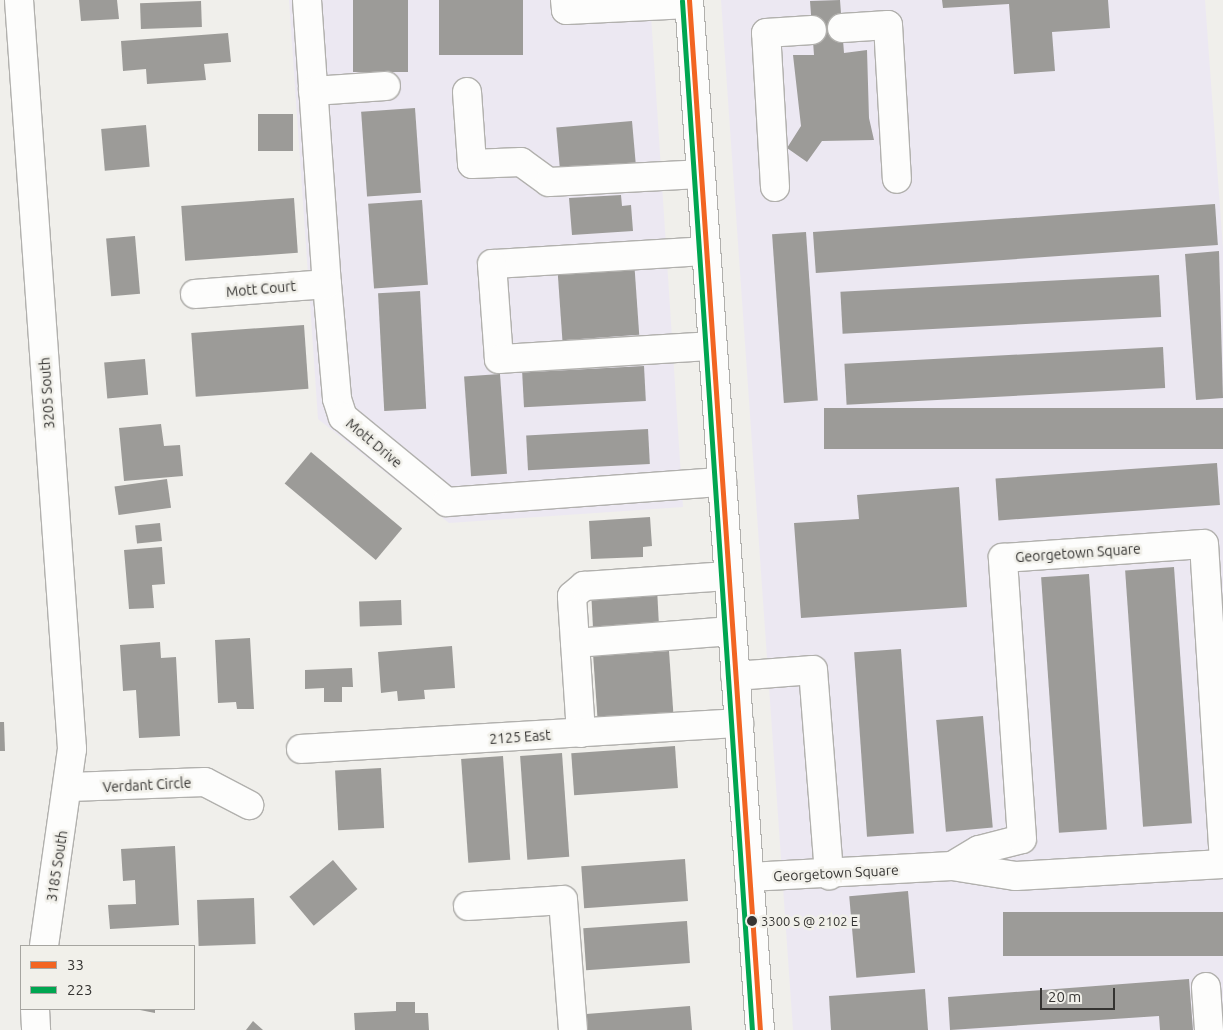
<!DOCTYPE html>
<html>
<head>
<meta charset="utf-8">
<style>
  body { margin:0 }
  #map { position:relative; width:1223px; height:1030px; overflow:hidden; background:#f0efeb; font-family:Ubuntu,sans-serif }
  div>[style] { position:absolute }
  .commercial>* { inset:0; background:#ece8f2 }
  .building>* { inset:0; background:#9c9b98; transform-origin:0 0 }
  .roads { filter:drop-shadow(1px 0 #b1b0ad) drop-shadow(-1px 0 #b1b0ad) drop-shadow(0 1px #b1b0ad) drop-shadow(0 -1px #b1b0ad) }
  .minor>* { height:28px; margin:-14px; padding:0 14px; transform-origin:14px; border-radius:14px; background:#fdfdfc }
  .major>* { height:28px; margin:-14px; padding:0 14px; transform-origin:14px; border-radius:14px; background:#fdfdfc }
  .bus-1>* { height:5px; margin:-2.5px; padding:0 2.5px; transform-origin:2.5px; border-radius:2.5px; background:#f26522 }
  .bus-2>* { height:5px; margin:-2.5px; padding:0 2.5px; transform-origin:2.5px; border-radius:2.5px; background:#00a651 }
  .dots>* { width:14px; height:14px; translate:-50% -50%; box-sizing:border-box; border:2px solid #f1f0ea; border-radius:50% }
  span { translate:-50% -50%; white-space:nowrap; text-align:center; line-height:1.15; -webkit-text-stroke:5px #f1f0ea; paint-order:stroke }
  .bus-label { font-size:13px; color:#353432 }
  .left { translate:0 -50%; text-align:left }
  .street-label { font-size:14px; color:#353432 }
  .legend { position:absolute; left:20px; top:945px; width:175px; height:65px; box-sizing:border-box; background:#f1f0ea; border:1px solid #a6a5a0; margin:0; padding:6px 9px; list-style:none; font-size:15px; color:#353432 }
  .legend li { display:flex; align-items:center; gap:10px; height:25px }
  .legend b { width:25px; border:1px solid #a6a5a0 }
  .scale { position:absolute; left:1040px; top:988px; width:75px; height:22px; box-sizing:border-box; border:2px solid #353432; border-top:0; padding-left:6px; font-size:15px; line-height:18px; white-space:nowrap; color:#353432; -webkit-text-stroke:4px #f1f0ea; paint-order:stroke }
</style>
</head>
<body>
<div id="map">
  <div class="commercial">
    <i style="clip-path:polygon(289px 0,650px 0,683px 507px,449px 523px,318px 419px)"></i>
    <i style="clip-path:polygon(721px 0,1205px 0,1223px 249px,1223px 1030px,793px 1030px)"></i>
  </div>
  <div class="building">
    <i style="clip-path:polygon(79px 0,117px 0,119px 19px,81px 21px)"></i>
    <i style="left:353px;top:0;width:55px;height:72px"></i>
    <i style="left:439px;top:0;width:84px;height:55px"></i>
    <i style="clip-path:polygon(840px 0,844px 53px,867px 50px,869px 118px,874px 140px,822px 141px,807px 162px,787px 148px,801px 126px,793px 55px,814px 55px,810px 1px)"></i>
    <i style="clip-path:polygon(942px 0,1108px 0,1110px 28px,1052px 32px,1055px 71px,1014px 74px,1009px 4px,943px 8px)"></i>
    <i style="left:201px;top:1px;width:26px;height:61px;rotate:88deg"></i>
    <i style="clip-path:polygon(228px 33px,231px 62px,204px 64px,206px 80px,147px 84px,146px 69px,123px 71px,121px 41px)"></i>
    <i style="left:415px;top:108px;width:85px;height:54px;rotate:86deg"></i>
    <i style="left:258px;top:114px;width:35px;height:37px"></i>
    <i style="left:632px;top:121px;width:46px;height:76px;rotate:85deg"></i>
    <i style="left:146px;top:125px;width:42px;height:45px;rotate:85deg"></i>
    <i style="clip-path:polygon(621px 195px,622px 206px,631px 205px,633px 231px,572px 235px,569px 198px)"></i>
    <i style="left:294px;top:198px;width:55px;height:113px;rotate:86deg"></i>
    <i style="left:422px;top:200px;width:85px;height:54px;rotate:86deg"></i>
    <i style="left:1215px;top:204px;width:41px;height:403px;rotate:86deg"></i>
    <i style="left:806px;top:232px;width:169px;height:34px;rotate:86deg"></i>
    <i style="left:135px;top:236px;width:58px;height:29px;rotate:85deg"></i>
    <i style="clip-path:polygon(1219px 251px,1223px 398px,1196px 400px,1185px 254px)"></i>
    <i style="left:634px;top:260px;width:75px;height:77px;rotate:86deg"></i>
    <i style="left:1159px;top:275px;width:42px;height:319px;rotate:87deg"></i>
    <i style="left:420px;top:291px;width:118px;height:42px;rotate:87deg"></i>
    <i style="left:304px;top:325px;width:64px;height:113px;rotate:86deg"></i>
    <i style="left:1163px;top:347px;width:41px;height:319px;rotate:87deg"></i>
    <i style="left:145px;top:359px;width:36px;height:41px;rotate:85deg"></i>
    <i style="left:644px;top:366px;width:35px;height:122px;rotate:87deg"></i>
    <i style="left:500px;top:374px;width:100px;height:36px;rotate:86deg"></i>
    <i style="left:1223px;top:408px;width:41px;height:399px;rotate:90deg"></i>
    <i style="clip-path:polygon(161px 424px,164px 446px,180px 445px,183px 476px,124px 481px,119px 428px)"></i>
    <i style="left:648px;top:429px;width:35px;height:122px;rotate:87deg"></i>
    <i style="left:311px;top:452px;width:119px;height:41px;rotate:40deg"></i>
    <i style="left:1217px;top:463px;width:42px;height:222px;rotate:86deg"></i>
    <i style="left:167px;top:479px;width:29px;height:53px;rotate:82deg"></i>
    <i style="clip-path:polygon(959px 487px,967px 607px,801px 618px,794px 523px,859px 519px,857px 495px)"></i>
    <i style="clip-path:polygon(650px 517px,652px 546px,643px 547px,643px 557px,591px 559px,589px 521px)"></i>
    <i style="left:160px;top:523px;width:18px;height:25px;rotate:84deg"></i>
    <i style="clip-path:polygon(162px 547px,165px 584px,152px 585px,154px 608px,129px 609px,124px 550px)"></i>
    <i style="left:1174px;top:567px;width:257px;height:49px;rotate:86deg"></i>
    <i style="left:1089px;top:574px;width:256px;height:48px;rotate:86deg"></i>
    <i style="left:657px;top:588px;width:40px;height:66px;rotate:87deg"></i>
    <i style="left:401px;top:600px;width:25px;height:42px;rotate:88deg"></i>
    <i style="clip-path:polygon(250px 638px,254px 709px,237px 709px,236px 702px,218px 703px,215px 640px)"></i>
    <i style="clip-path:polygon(160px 642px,161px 658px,176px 657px,180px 736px,139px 738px,136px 690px,123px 691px,120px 645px)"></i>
    <i style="clip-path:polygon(452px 646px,455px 688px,424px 690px,425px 699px,398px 701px,397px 691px,381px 693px,378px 652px)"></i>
    <i style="left:901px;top:649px;width:185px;height:47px;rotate:86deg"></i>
    <i style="left:669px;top:651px;width:65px;height:76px;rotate:86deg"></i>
    <i style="clip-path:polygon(352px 668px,353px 687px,342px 687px,342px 702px,324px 702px,324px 688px,305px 689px,305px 670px)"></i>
    <i style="left:983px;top:716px;width:112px;height:47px;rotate:85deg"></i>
    <i style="clip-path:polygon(0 722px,4px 722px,5px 751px,0 751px)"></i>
    <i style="left:675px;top:746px;width:42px;height:104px;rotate:86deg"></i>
    <i style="left:562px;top:753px;width:104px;height:42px;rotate:86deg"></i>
    <i style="left:503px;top:756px;width:104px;height:42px;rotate:86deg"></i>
    <i style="left:381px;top:768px;width:60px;height:46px;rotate:87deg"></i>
    <i style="clip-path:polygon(175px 846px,179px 925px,110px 929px,108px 905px,136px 904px,135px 880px,123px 881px,121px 849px)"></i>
    <i style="left:685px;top:859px;width:42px;height:104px;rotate:86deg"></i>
    <i style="left:333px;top:860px;width:38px;height:57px;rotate:50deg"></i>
    <i style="left:908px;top:891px;width:82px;height:59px;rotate:85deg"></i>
    <i style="left:254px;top:898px;width:46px;height:57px;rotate:88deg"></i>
    <i style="left:1223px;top:912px;width:44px;height:220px;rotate:90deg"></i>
    <i style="left:687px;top:921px;width:42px;height:104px;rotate:86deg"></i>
    <i style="clip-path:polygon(1189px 979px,1193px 1030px,1160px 1030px,1159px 1016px,950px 1030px,948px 997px)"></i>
    <i style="clip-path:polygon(925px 989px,928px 1030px,831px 1030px,829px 996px)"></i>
    <i style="clip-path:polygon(396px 1002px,415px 1002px,415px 1013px,428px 1013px,429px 1030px,355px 1030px,354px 1013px,396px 1011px)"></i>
    <i style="clip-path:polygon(690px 1006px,692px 1030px,587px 1030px,586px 1014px)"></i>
    <i style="clip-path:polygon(135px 1009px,155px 1009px,155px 1013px)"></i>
    <i style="clip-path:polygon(253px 1021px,263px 1030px,246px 1030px)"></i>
  </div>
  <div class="roads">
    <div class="minor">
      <i style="left:19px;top:0;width:751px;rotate:85.95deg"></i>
      <i style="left:72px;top:749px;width:199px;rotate:98.1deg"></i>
      <i style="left:307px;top:0;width:285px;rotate:86deg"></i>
      <i style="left:327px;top:284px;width:115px;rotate:85deg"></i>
      <i style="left:337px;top:399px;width:19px;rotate:72deg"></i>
      <i style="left:343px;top:417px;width:134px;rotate:39.3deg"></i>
      <i style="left:447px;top:502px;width:276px;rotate:-4.2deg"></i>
      <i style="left:565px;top:0;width:10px;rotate:84deg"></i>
      <i style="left:566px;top:10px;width:123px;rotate:-2.8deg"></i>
      <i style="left:842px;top:28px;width:46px;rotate:-3.7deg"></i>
      <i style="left:888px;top:25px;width:154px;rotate:86.7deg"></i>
      <i style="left:313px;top:91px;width:73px;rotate:-3.9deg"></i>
      <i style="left:467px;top:92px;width:72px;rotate:86deg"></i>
      <i style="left:472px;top:164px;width:49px;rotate:-2.3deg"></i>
      <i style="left:521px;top:162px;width:34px;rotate:36deg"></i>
      <i style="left:549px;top:182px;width:151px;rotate:-3deg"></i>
      <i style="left:775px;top:187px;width:154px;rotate:-93.3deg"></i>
      <i style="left:766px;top:33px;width:46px;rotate:-3.7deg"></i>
      <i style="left:706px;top:251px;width:214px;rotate:176.5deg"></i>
      <i style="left:492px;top:264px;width:95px;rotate:85.8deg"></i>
      <i style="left:499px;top:359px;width:213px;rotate:-3.5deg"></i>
      <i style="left:195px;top:294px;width:132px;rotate:-4.3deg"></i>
      <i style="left:575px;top:643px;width:157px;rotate:-4.4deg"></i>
      <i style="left:735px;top:676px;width:78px;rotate:-4.4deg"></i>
      <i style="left:813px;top:670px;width:206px;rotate:85.5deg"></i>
      <i style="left:581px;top:733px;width:137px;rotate:-93.8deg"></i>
      <i style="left:572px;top:596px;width:16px;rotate:-40deg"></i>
      <i style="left:584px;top:586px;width:144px;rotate:-4deg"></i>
      <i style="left:301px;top:749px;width:439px;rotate:-3.4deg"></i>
      <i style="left:70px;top:787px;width:135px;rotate:-2.1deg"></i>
      <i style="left:205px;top:782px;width:50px;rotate:27.6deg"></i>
      <i style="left:952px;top:866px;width:31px;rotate:-31deg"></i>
      <i style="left:979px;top:850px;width:44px;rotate:-14.3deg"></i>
      <i style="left:1022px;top:839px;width:282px;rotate:-93.9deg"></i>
      <i style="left:1003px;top:558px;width:201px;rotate:-4deg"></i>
      <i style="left:1204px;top:544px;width:306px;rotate:86.4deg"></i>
      <i style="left:749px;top:877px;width:203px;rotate:-3.1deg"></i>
      <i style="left:952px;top:866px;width:65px;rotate:8.9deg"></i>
      <i style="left:1016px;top:876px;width:207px;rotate:-3.3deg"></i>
      <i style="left:468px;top:906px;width:95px;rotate:-3.6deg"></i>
      <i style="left:563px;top:900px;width:130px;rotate:85.6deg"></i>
      <i style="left:1206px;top:987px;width:43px;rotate:86deg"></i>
      <i style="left:35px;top:1009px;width:21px;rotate:87deg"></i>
    </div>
    <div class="major">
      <i style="left:689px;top:0;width:1032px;rotate:86.06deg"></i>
    </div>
  </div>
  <div class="bus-1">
    <i style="left:689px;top:0;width:1032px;rotate:86.06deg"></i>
  </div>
  <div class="bus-2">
    <i style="left:682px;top:1px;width:1031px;rotate:86.11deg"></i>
  </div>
  <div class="dots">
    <i style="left:752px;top:921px;background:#353432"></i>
  </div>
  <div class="bus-label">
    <span class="left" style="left:761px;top:921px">3300 S @ 2102 E</span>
  </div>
  <div class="street-label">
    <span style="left:261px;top:289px;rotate:-5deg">Mott Court</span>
    <span style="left:47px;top:393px;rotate:-94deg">3205 South</span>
    <span style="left:374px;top:443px;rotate:40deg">Mott Drive</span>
    <span style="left:1078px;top:553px;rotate:-4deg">Georgetown Square</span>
    <span style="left:520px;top:737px;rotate:-4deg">2125 East</span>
    <span style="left:147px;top:785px;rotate:-3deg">Verdant Circle</span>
    <span style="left:57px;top:866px;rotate:-81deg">3185 South</span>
    <span style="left:836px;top:873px;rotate:-3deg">Georgetown Square</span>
  </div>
  <ul class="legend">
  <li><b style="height:6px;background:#f26522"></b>33</li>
  <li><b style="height:6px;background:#00a651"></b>223</li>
  </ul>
  <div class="scale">20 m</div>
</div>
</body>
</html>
